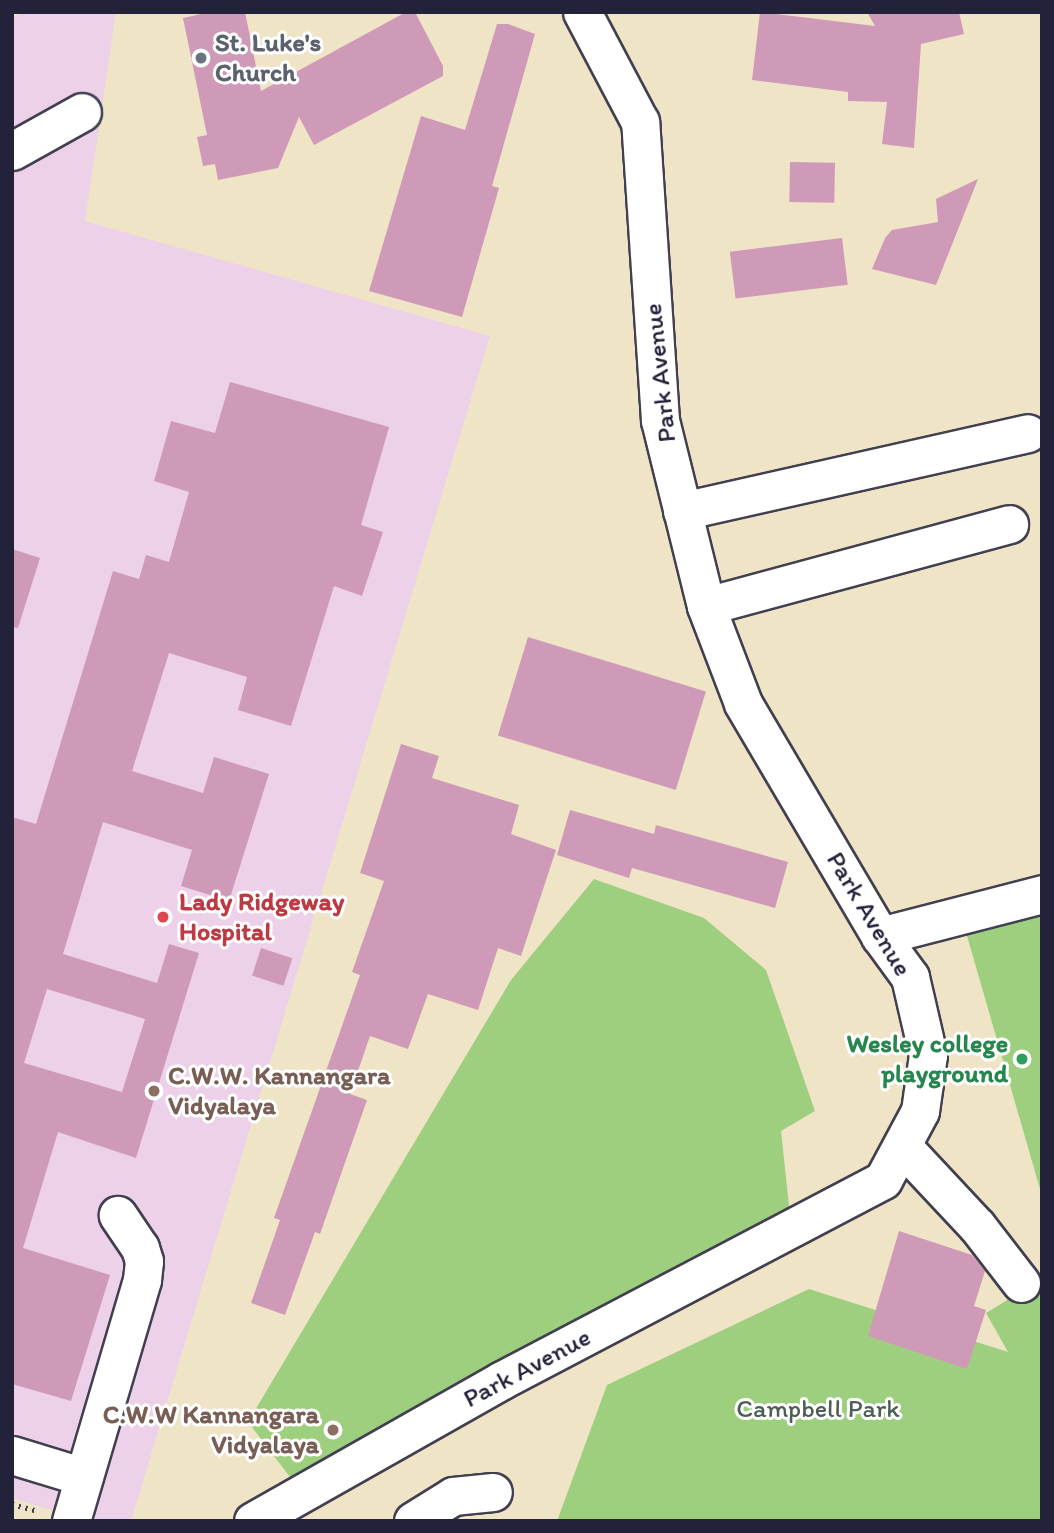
<!DOCTYPE html>
<html>
<head>
<meta charset="utf-8">
<style>
  body { margin:0 }
  #map { position:relative; width:1054px; height:1533px; overflow:hidden; background:#f0e4c7; font-family:Itim,sans-serif }
  div>[style] { position:absolute }
  .built>* { inset:0; background:#edd1e9 }
  .green>* { inset:0; background:#9ecf7f }
  .building>* { inset:0; background:#ce9ab8; transform-origin:0 0 }
  .path>* { height:4.5px; margin-top:-2.25px; transform-origin:0; background:repeating-linear-gradient(90deg,#413f50 0 2px,transparent 0 7px) }
  .roads { filter:drop-shadow(2px 0 #413f50) drop-shadow(-2px 0 #413f50) drop-shadow(0 2px #413f50) drop-shadow(0 -2px #413f50) }
  .minor>* { height:37px; margin:-18.5px; padding:0 18.5px; transform-origin:18.5px; border-radius:18.5px; background:#fff }
  .dots>* { width:19px; height:19px; translate:-50% -50%; box-sizing:border-box; border:4px solid #fff; border-radius:50% }
  span { translate:-50% -50%; white-space:nowrap; text-align:center; line-height:1.15; -webkit-text-stroke:6px #fff; paint-order:stroke }
  .worship-label { font-size:26px; color:#5b616d; font-weight:700 }
  .left { translate:0 -50%; text-align:left }
  .street-label { font-size:26px; color:#22223b }
  .health-label { font-size:26px; color:#be3a42; font-weight:700 }
  .leisure-label { font-size:26px; color:#27864d; font-weight:700 }
  .right { translate:-100% -50%; text-align:right }
  .education-label { font-size:26px; color:#785e54; font-weight:700 }
  .park-label { font-size:26px; color:#4d5f53 }
  .frame { position:absolute; inset:0; border:14px solid #22223b; pointer-events:none }
</style>
</head>
<body>
<div id="map">
  <div class="built">
    <i style="clip-path:polygon(23px 12px,116px 12px,85px 221px,490px 336px,131px 1521px,88px 1521px,12px 1498px,12px 18px)"></i>
  </div>
  <div class="green">
    <i style="clip-path:polygon(594px 879px,704px 918px,766px 970px,815px 1111px,781px 1131px,790px 1215px,293px 1481px,248px 1422px,511px 980px)"></i>
    <i style="clip-path:polygon(1042px 902px,1042px 1196px,963px 922px)"></i>
    <i style="clip-path:polygon(1042px 1279px,1042px 1521px,557px 1521px,607px 1385px,809px 1289px,1008px 1352px,986px 1313px)"></i>
  </div>
  <div class="building">
    <i style="clip-path:polygon(210px 12px,245px 12px,261px 91px,406px 12px,415px 12px,443px 66px,443px 76px,314px 145px,299px 117px,278px 168px,218px 180px,215px 164px,203px 166px,197px 137px,207px 135px,183px 18px)"></i>
    <i style="clip-path:polygon(760px 12px,875px 26px,867px 12px,959px 12px,964px 34px,921px 44px,914px 148px,882px 144px,887px 102px,848px 101px,848px 92px,752px 80px)"></i>
    <i style="clip-path:polygon(497px 24px,508px 24px,535px 34px,492px 186px,499px 188px,462px 317px,369px 291px,421px 116px,465px 130px)"></i>
    <i style="left:790px;top:162px;width:45px;height:40px;rotate:1deg"></i>
    <i style="clip-path:polygon(978px 179px,936px 285px,872px 269px,885px 238px,892px 230px,938px 222px,936px 199px)"></i>
    <i style="left:842px;top:238px;width:47px;height:113px;rotate:83deg"></i>
    <i style="clip-path:polygon(evenodd,230px 382px,389px 427px,361px 525px,383px 532px,362px 596px,334px 586px,291px 726px,238px 710px,247px 677px,169px 653px,132px 771px,203px 793px,214px 757px,269px 774px,229px 901px,181px 886px,192px 850px,103px 822px,63px 954px,157px 983px,169px 944px,199px 953px,136px 1158px,58px 1132px,23px 1248px,110px 1275px,71px 1401px,12px 1384px,12px 817px,36px 824px,113px 571px,139px 579px,146px 555px,169px 562px,189px 492px,154px 481px,171px 421px,215px 433px,230px 382px,47px 989px,145px 1019px,122px 1092px,24px 1063px,47px 989px)"></i>
    <i style="clip-path:polygon(12px 549px,40px 558px,18px 628px,12px 627px)"></i>
    <i style="left:528px;top:637px;width:186px;height:103px;rotate:17deg"></i>
    <i style="clip-path:polygon(401px 744px,439px 756px,432px 778px,519px 805px,511px 834px,556px 850px,521px 956px,498px 948px,478px 1010px,428px 994px,408px 1049px,370px 1036px,350px 1094px,367px 1100px,320px 1234px,315px 1232px,285px 1315px,251px 1303px,280px 1220px,274px 1218px,360px 975px,352px 972px,384px 881px,360px 873px)"></i>
    <i style="clip-path:polygon(570px 810px,654px 834px,656px 825px,788px 862px,775px 908px,632px 868px,629px 878px,557px 855px)"></i>
    <i style="left:261px;top:948px;width:33px;height:29px;rotate:18deg"></i>
    <i style="clip-path:polygon(899px 1231px,972px 1255px,985px 1271px,974px 1306px,986px 1310px,967px 1369px,868px 1336px)"></i>
  </div>
  <div class="path">
    <i style="left:12px;top:1504px;width:27px;rotate:15deg"></i>
  </div>
  <div class="roads">
    <div class="minor">
      <i style="left:12px;top:151px;width:80px;rotate:-29.1deg"></i>
      <i style="left:682px;top:511px;width:354px;rotate:-12.7deg"></i>
      <i style="left:706px;top:606px;width:314px;rotate:-15.1deg"></i>
      <i style="left:880px;top:936px;width:167px;rotate:-14.5deg"></i>
      <i style="left:903px;top:1147px;width:108px;rotate:46.9deg"></i>
      <i style="left:977px;top:1226px;width:72px;rotate:52.3deg"></i>
      <i style="left:12px;top:1455px;width:75px;rotate:17deg"></i>
      <i style="left:71px;top:1521px;width:251px;rotate:-73.6deg"></i>
      <i style="left:142px;top:1280px;width:19px;rotate:-84deg"></i>
      <i style="left:144px;top:1261px;width:14px;rotate:-107deg"></i>
      <i style="left:140px;top:1248px;width:40px;rotate:-124deg"></i>
      <i style="left:253px;top:1521px;width:286px;rotate:-29.5deg"></i>
      <i style="left:502px;top:1380px;width:430px;rotate:-27.7deg"></i>
      <i style="left:883px;top:1180px;width:78px;rotate:-61.8deg"></i>
      <i style="left:920px;top:1111px;width:57px;rotate:-81.9deg"></i>
      <i style="left:928px;top:1055px;width:80px;rotate:-103deg"></i>
      <i style="left:910px;top:977px;width:51px;rotate:-126.2deg"></i>
      <i style="left:880px;top:936px;width:270px;rotate:-120.5deg"></i>
      <i style="left:743px;top:703px;width:104px;rotate:-110.9deg"></i>
      <i style="left:706px;top:606px;width:192px;rotate:-103.9deg"></i>
      <i style="left:660px;top:420px;width:299px;rotate:-93.8deg"></i>
      <i style="left:640px;top:122px;width:124px;rotate:-117.8deg"></i>
      <i style="left:413px;top:1521px;width:47px;rotate:-32deg"></i>
      <i style="left:453px;top:1496px;width:40px;rotate:-5.7deg"></i>
    </div>
  </div>
  <div class="dots">
    <i style="left:201px;top:58px;background:#6b7280"></i>
    <i style="left:163px;top:917px;background:#e0444e"></i>
    <i style="left:1022px;top:1059px;background:#2e9e5b"></i>
    <i style="left:154px;top:1091px;background:#8d6e63"></i>
    <i style="left:333px;top:1430px;background:#8d6e63"></i>
  </div>
  <div class="worship-label">
    <span class="left" style="left:215px;top:58px">St. Luke's<br>Church</span>
  </div>
  <div class="street-label">
    <span style="left:660px;top:373px;rotate:-96deg">Park Avenue</span>
    <span style="left:869px;top:914px;rotate:59deg">Park Avenue</span>
    <span style="left:527px;top:1368px;rotate:-28deg">Park Avenue</span>
  </div>
  <div class="health-label">
    <span class="left" style="left:179px;top:917px">Lady Ridgeway<br>Hospital</span>
  </div>
  <div class="leisure-label">
    <span class="right" style="left:1008px;top:1059px">Wesley college<br>playground</span>
  </div>
  <div class="education-label">
    <span class="left" style="left:168px;top:1091px">C.W.W. Kannangara<br>Vidyalaya</span>
    <span class="right" style="left:319px;top:1430px">C.W.W Kannangara<br>Vidyalaya</span>
  </div>
  <div class="park-label">
    <span style="left:818px;top:1409px">Campbell Park</span>
  </div>
  <div class="frame"></div>
</div>
</body>
</html>
